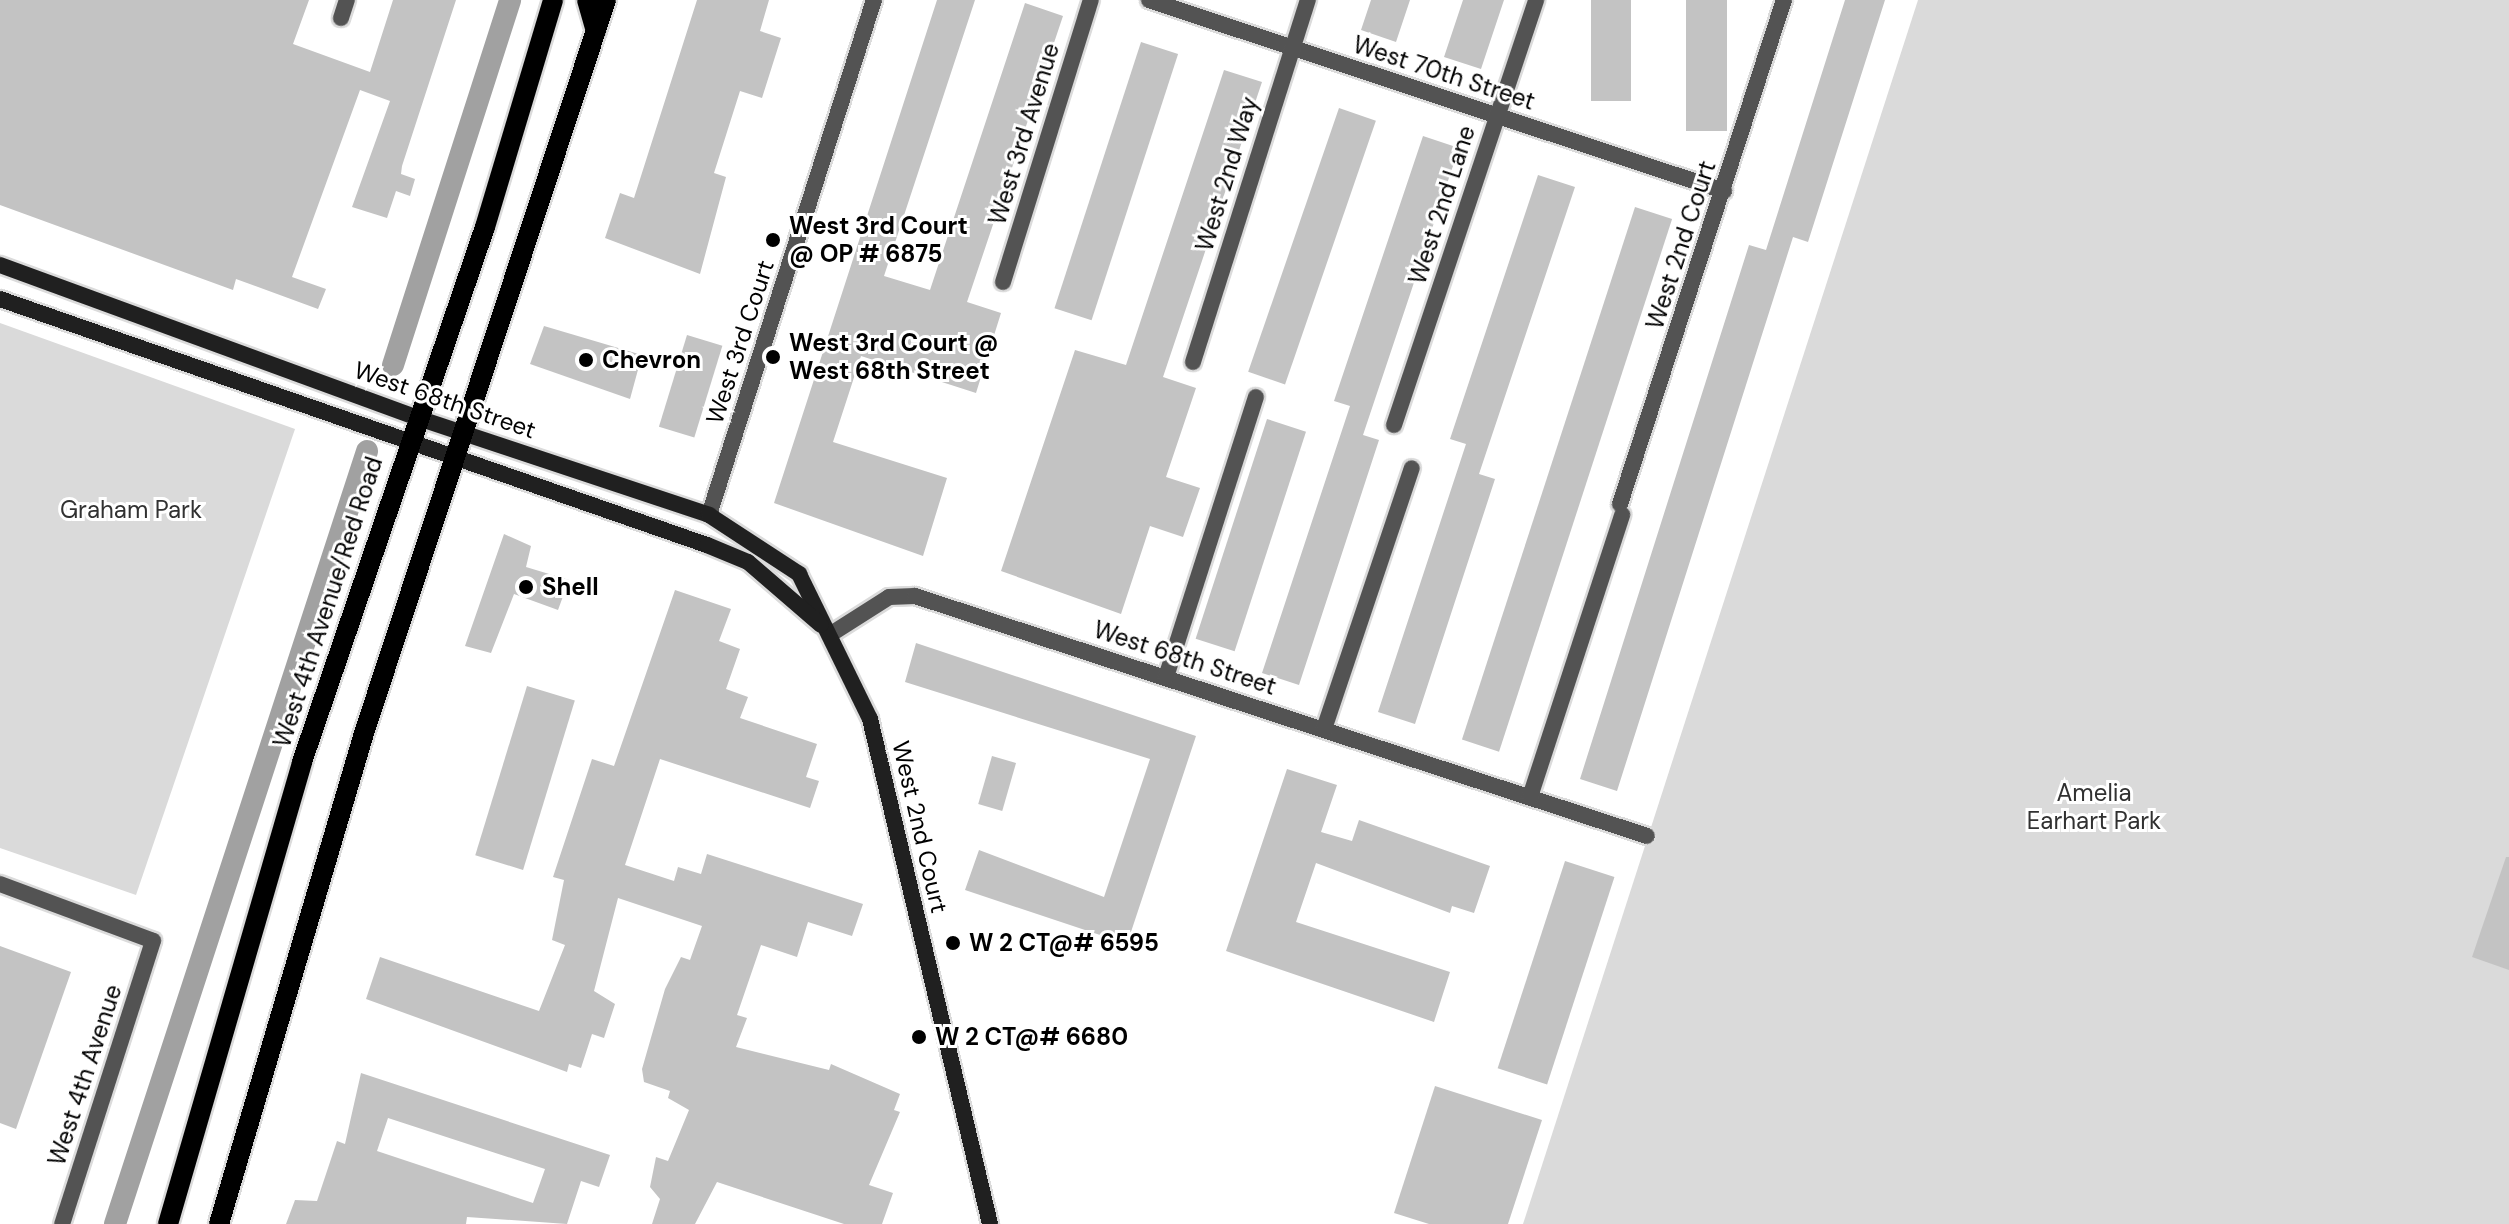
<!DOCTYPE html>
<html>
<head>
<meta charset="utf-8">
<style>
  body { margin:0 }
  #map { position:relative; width:2509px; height:1224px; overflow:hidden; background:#fff; font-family:"DM Sans",sans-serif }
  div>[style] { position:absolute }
  .green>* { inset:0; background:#dadada }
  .canal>* { height:22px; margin:-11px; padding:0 11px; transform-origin:11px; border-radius:11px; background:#a1a1a1 }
  .building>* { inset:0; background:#c3c3c3; transform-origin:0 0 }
  .roads { filter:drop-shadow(2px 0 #dbdbdb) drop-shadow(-2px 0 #dbdbdb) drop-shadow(0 2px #dbdbdb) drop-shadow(0 -2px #dbdbdb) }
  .minor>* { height:16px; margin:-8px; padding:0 8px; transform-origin:8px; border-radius:8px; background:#535353 }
  .secondary>* { height:16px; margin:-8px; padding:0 8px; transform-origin:8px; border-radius:8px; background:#202020 }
  .primary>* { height:20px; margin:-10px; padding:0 10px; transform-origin:10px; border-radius:10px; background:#000 }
  .dots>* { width:22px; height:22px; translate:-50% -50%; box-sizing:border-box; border:4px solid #fff; border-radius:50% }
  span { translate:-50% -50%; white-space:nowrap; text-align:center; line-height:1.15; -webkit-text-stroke:6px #fff; paint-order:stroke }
  .street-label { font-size:24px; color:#000 }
  .poi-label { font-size:24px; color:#000; font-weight:700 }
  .left { translate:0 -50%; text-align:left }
  .park-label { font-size:24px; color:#313131 }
</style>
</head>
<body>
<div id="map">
  <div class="green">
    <i style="clip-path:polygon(1918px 0,2509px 0,2509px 1224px,1523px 1224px)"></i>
    <i style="clip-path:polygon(0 323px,295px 429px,136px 895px,0 848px)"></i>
  </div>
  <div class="canal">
    <i style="left:393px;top:365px;width:383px;rotate:-72.2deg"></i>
    <i style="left:115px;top:1224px;width:813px;rotate:-71.94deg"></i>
  </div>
  <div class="building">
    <i style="clip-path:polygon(0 0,309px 0,293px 44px,370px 72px,393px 0,456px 0,402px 166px,401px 174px,415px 179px,410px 196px,396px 191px,387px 218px,352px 207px,390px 101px,360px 90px,292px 277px,326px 289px,318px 309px,236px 279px,233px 290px,0 205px)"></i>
    <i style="clip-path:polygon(697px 0,769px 0,760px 31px,781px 38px,762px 98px,740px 91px,714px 173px,726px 177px,700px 274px,605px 238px,620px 193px,634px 198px)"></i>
    <i style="clip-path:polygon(937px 0,975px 0,884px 276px,930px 290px,1025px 3px,1063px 16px,967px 302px,1001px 313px,976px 393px,861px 356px,833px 442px,947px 478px,923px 556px,774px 503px)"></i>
    <i style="clip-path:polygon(1371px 0,1410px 0,1396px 42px,1361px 30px)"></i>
    <i style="clip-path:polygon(1463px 0,1504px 0,1481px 69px,1444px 57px)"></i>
    <i style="left:1591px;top:0;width:40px;height:101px"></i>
    <i style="left:1686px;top:0;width:41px;height:131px"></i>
    <i style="clip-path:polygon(1845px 0,1885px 0,1808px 242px,1793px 237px,1617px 791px,1580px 779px,1749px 245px,1766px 250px)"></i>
    <i style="left:1141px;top:42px;width:39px;height:280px;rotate:18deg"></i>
    <i style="clip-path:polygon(1224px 70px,1262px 82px,1163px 377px,1196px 388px,1166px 477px,1200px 488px,1183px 537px,1150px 526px,1121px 614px,1001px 571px,1075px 350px,1126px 365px)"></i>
    <i style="left:1339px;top:108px;width:39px;height:279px;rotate:19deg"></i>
    <i style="clip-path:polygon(1423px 136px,1459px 148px,1363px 435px,1379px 440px,1299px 685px,1262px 673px,1350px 406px,1334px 401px)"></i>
    <i style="clip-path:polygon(1538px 175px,1575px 187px,1479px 474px,1495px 479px,1415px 724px,1378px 712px,1466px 444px,1450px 439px)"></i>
    <i style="left:1635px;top:207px;width:39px;height:560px;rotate:18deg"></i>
    <i style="clip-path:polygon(544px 326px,642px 355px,630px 399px,530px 364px)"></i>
    <i style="left:687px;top:335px;width:37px;height:96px;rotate:17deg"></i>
    <i style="left:1267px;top:419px;width:41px;height:231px;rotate:18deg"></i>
    <i style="clip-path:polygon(504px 534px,531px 546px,526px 567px,569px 580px,558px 610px,514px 594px,491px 653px,465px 646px)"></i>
    <i style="clip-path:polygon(675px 590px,731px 609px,719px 641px,740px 649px,726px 689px,748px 697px,740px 718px,817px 744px,806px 777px,819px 781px,810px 808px,660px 759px,625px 865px,674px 881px,678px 867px,701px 874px,707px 854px,863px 904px,852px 936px,808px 922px,797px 957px,761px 945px,737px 1015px,747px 1018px,736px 1047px,829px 1070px,831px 1064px,900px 1094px,894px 1110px,900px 1112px,869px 1185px,893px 1193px,882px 1224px,844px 1224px,717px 1182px,695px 1224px,652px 1224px,660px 1199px,650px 1187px,656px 1157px,668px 1161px,689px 1110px,668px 1098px,670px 1091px,644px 1082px,642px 1069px,665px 989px,681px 957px,690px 960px,702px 926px,618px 898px,594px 991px,615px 1004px,604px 1038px,592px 1034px,581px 1068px,569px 1064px,567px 1072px,366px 999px,380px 957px,539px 1011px,565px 945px,552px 940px,564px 880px,553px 877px,592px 759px,614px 766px)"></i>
    <i style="clip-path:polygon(916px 643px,1196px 736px,1127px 944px,965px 890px,979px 850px,1104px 897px,1150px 759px,905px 682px)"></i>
    <i style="left:527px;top:686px;width:50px;height:177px;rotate:17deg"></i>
    <i style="left:992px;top:756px;width:25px;height:50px;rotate:16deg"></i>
    <i style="clip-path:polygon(1287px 769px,1337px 785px,1321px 832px,1352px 841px,1359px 820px,1490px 866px,1474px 913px,1452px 906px,1450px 913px,1316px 863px,1296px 922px,1450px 972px,1434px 1022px,1226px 951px)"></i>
    <i style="clip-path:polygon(2506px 857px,2509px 857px,2509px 970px,2472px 957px)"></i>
    <i style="left:1565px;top:861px;width:52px;height:218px;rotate:18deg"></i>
    <i style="clip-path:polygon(0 946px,71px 972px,16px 1129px,0 1123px)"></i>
    <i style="clip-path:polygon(evenodd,361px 1073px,610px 1155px,599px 1187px,581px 1181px,567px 1224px,467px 1217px,466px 1224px,286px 1224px,295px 1200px,317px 1201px,337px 1141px,345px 1144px,361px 1073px,388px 1118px,545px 1169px,533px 1203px,377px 1151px,388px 1118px)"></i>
    <i style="clip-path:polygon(1435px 1086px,1542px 1120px,1508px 1224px,1429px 1224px,1394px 1213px)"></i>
  </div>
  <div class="roads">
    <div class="minor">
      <i style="left:1149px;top:0;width:606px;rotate:18.38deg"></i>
      <i style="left:341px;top:18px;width:19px;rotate:-72deg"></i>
      <i style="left:1003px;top:282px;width:295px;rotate:-72.7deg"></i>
      <i style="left:1193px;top:362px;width:380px;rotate:-72.4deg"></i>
      <i style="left:1394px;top:425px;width:448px;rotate:-71.5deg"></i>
      <i style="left:1620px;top:504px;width:530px;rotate:-71.98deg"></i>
      <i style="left:709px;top:515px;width:541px;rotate:-72.24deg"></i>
      <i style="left:831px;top:634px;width:69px;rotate:-32.5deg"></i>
      <i style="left:889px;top:597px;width:26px;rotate:-2deg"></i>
      <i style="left:915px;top:596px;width:770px;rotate:18.15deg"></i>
      <i style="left:1166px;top:677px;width:294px;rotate:-72.2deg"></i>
      <i style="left:1324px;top:729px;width:275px;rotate:-71.4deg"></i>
      <i style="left:1530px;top:797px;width:297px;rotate:-71.9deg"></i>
      <i style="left:0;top:884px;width:163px;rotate:20.4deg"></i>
      <i style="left:153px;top:941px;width:297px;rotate:107.8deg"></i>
    </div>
    <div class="secondary">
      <i style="left:0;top:265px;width:445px;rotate:20.1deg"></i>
      <i style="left:418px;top:418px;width:307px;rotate:18.4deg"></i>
      <i style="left:709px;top:515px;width:108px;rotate:33.2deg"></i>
      <i style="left:799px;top:574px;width:161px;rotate:63.9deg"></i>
      <i style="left:870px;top:719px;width:519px;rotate:76.63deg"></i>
      <i style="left:0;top:299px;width:749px;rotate:19.19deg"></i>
      <i style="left:707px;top:545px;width:44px;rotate:22.5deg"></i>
      <i style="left:748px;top:562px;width:96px;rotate:40.8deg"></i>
    </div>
    <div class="primary">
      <i style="left:587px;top:0;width:32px;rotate:74deg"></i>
      <i style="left:168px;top:1224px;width:481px;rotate:-73.8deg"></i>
      <i style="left:302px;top:762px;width:565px;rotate:-71.12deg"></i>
      <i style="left:485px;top:227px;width:237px;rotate:-73.3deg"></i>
      <i style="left:219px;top:1224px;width:515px;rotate:-73.54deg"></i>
      <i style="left:365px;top:730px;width:769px;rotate:-71.73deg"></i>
    </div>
  </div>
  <div class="dots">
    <i style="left:773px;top:240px;background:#000"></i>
    <i style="left:773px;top:357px;background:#000"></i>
    <i style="left:586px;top:360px;background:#000"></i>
    <i style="left:526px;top:587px;background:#000"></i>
    <i style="left:953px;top:943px;background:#000"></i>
    <i style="left:919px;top:1037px;background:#000"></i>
  </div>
  <div class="street-label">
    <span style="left:1444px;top:73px;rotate:18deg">West 70th Street</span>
    <span style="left:1024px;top:134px;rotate:-73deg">West 3rd Avenue</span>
    <span style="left:1227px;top:174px;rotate:-73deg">West 2nd Way</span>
    <span style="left:1442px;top:205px;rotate:-72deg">West 2nd Lane</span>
    <span style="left:1681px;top:245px;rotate:-72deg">West 2nd Court</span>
    <span style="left:740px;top:342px;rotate:-72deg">West 3rd Court</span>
    <span style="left:445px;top:400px;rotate:19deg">West 68th Street</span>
    <span style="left:328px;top:602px;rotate:-72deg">West 4th Avenue/Red Road</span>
    <span style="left:1185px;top:658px;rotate:18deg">West 68th Street</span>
    <span style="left:920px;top:827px;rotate:77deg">West 2nd Court</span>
    <span style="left:85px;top:1075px;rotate:-72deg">West 4th Avenue</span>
  </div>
  <div class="poi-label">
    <span class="left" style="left:789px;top:240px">West 3rd Court<br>@ OP # 6875</span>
    <span class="left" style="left:789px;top:357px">West 3rd Court @<br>West 68th Street</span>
    <span class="left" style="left:602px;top:360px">Chevron</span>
    <span class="left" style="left:542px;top:587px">Shell</span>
    <span class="left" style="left:969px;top:943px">W 2 CT@# 6595</span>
    <span class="left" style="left:935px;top:1037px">W 2 CT@# 6680</span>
  </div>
  <div class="park-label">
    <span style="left:131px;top:510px">Graham Park</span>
    <span style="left:2094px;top:807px">Amelia<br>Earhart Park</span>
  </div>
</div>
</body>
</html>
